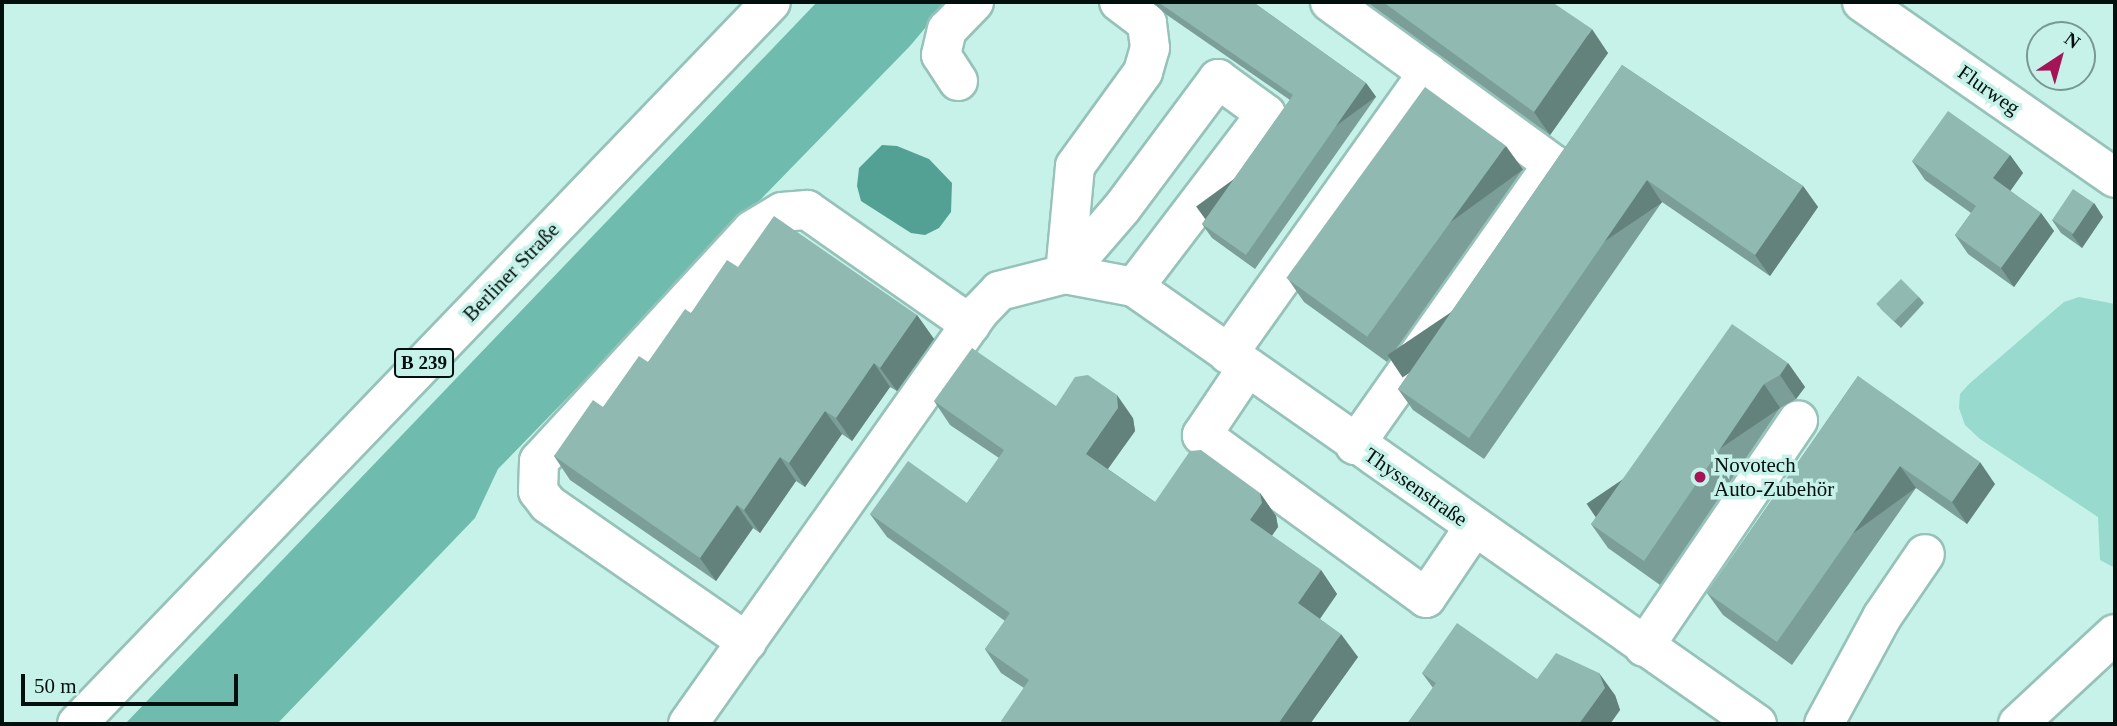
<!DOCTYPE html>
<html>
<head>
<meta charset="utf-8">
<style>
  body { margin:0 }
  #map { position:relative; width:2117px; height:726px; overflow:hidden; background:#c6f2e9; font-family:Georgia,serif }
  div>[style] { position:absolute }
  .green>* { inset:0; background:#98dacd }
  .forest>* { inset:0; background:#6fbcae }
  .water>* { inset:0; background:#53a194 }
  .roads { filter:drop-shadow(2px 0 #97c2b9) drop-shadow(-2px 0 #97c2b9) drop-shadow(0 2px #97c2b9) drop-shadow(0 -2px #97c2b9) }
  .minor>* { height:38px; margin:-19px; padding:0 19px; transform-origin:19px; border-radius:19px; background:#fff }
  .major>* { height:38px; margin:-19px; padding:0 19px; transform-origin:19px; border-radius:19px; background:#fff }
  .wall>* { inset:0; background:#7b9f98 }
  .shaded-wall>* { inset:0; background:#64827c; transform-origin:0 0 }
  .building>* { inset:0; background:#8fb9b1; transform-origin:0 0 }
  .dots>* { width:19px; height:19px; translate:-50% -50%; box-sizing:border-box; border:4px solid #c6f2e9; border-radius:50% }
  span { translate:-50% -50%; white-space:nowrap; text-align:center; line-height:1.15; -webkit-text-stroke:7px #c6f2e9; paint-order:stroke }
  .shield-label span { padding:2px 5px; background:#c6f2e9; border:2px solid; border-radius:5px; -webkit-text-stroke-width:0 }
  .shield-label { font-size:19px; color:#02100d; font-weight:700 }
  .street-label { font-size:21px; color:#02100d }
  .poi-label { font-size:21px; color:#02100d }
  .left { translate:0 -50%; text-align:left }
  .frame { position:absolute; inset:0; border:4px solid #02100d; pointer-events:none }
  .north { position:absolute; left:2026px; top:21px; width:70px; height:70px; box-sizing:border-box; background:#c6f2e9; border:2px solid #789891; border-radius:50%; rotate:36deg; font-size:19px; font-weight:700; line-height:28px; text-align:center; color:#02100d }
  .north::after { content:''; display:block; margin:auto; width:24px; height:32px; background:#a51456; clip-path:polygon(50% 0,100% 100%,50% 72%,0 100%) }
  .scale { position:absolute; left:21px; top:674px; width:217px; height:32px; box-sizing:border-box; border:4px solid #02100d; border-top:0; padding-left:9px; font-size:21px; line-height:24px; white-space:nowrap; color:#02100d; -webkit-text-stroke:5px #c6f2e9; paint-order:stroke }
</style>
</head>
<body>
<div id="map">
  <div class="green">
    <i style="clip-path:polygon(2079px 297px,2115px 304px,2115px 568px,2100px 560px,2098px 517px,1980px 439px,1965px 425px,1959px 408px,1960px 394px,1969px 384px,2064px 302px)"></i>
  </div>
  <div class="forest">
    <i style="clip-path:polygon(817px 2px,947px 2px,910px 46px,498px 469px,475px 518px,277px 724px,125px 724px)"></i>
  </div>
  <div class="water">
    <i style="clip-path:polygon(882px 145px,897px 146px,929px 159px,952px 183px,951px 212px,939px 228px,925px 235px,911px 233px,861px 201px,857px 186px,859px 168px)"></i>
  </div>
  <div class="roads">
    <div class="minor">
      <i style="left:1330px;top:2px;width:121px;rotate:35.9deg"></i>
      <i style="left:1862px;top:2px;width:308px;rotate:34.8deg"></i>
      <i style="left:958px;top:81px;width:31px;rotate:-123deg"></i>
      <i style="left:941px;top:55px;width:26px;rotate:-77deg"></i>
      <i style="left:947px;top:30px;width:39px;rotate:-46deg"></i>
      <i style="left:1065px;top:274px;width:70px;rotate:10.7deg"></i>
      <i style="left:1134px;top:287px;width:761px;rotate:35.05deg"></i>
      <i style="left:1065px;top:274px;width:108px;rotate:-84.7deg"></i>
      <i style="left:1075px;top:166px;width:116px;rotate:-54.1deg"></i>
      <i style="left:1143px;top:72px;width:25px;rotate:-74deg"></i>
      <i style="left:1150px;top:48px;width:25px;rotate:-97deg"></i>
      <i style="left:1147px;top:23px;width:35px;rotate:-143deg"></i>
      <i style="left:1228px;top:354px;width:345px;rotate:-54.6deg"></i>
      <i style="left:1428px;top:73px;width:155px;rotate:36.1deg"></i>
      <i style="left:1553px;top:164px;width:344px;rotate:125.2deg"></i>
      <i style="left:1247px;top:368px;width:81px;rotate:123.9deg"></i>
      <i style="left:1202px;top:435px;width:277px;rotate:36deg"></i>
      <i style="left:1426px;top:598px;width:86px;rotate:-55.9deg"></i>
      <i style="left:747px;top:642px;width:242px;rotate:-145.3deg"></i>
      <i style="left:548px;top:504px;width:16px;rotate:-128deg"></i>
      <i style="left:538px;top:491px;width:30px;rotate:-88deg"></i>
      <i style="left:539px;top:461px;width:314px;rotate:-47.3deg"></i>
      <i style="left:752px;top:230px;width:35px;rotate:-31deg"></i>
      <i style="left:782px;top:212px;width:25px;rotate:-5deg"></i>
      <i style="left:807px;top:210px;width:200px;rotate:35deg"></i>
      <i style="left:1644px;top:647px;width:274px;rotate:-55.8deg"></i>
      <i style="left:688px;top:724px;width:506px;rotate:-54.74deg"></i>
      <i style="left:980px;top:311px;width:28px;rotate:-46deg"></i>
      <i style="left:999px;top:291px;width:68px;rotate:-14.4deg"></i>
      <i style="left:1065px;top:274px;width:87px;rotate:-49.2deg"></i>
      <i style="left:1122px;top:208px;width:161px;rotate:-53.3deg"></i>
      <i style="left:1218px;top:79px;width:59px;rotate:36.1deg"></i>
      <i style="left:1266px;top:114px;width:218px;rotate:127.3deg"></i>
      <i style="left:1824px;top:724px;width:122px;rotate:-61.5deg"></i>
      <i style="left:1882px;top:617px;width:76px;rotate:-55.7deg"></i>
      <i style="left:2018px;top:724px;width:132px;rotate:-42.9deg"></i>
    </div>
    <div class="major">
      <i style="left:77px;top:724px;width:1001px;rotate:-46.13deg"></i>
    </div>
  </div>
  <div class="wall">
    <i style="clip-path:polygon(1152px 2px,1253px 2px,1366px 83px,1376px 97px,1255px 269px,1212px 238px,1202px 224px,1290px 100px,1167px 15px)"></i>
    <i style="clip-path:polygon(1367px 2px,1552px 2px,1608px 53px,1550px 135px)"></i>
    <i style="clip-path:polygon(1622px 65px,1803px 186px,1818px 207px,1770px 276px,1662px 202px,1484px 459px,1413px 410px,1398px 389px)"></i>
    <i style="clip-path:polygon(2010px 155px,2023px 173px,2010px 191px,2041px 213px,2054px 231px,2014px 287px,1968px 254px,1955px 235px,1971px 213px,1925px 180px,1912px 161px)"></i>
    <i style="clip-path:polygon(1523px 169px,1387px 362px,1304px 302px,1288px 279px)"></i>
    <i style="clip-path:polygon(2094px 203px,2103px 217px,2082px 248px,2061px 233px,2052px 220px)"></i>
    <i style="clip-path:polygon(738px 267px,917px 315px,934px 339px,897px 391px,890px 387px,852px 441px,842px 434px,805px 487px,796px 481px,760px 533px,753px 528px,716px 581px,570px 480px,554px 456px,648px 362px,691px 313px)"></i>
    <i style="clip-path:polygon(1919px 297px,1924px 303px,1901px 328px,1882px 310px,1877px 304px)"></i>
    <i style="clip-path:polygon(1788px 363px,1805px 387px,1796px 399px,1780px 408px,1660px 585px,1608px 548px,1591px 524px)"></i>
    <i style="clip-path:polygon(1858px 376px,1995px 484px,1967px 524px,1916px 488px,1792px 665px,1723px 615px,1707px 593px)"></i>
    <i style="clip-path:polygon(934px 401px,1056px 406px,1133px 418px,1135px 431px,1108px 469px,1155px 502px,1260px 493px,1276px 516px,1278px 527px,1272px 536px,1321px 570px,1337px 594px,1320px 619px,1358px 657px,1310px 724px,1002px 724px,1024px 688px,1001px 673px,985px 649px,1005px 621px,887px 537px,870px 514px,967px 503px,999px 458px,950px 425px)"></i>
    <i style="clip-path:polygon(1422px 673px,1537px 679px,1615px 695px,1620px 710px,1610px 724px,1407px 724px,1433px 688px)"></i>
  </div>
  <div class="shaded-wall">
    <i style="clip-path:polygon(1592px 29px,1608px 53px,1550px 135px,1534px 112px)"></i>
    <i style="left:1366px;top:83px;width:17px;height:210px;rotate:54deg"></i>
    <i style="left:1506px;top:146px;width:29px;height:235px;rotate:54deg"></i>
    <i style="clip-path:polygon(2010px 155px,2023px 173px,2006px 197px,1993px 178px)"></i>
    <i style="left:1647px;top:180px;width:27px;height:313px;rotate:56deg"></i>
    <i style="clip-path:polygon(1803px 186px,1818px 207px,1770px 276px,1755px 255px)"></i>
    <i style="clip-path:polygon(2094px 203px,2103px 217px,2082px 248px,2072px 235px)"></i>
    <i style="clip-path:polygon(2041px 213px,2054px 231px,2014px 287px,2001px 268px)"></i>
    <i style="clip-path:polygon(917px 315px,934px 339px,897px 391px,880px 368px)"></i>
    <i style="clip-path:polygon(874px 363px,890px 387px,852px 441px,836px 418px)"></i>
    <i style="clip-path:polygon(1788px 363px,1805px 387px,1796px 399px,1780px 375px)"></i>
    <i style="left:1764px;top:384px;width:29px;height:214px;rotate:56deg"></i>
    <i style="clip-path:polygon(1117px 395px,1133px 418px,1135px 431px,1102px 477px,1086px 454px)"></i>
    <i style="clip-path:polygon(825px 411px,842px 434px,805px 487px,789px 463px)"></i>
    <i style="clip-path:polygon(780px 457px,796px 481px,760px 533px,744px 510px)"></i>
    <i style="clip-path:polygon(1980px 462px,1995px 484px,1967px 524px,1952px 502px)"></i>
    <i style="left:1900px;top:466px;width:27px;height:215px;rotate:54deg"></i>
    <i style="clip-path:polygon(1260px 493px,1276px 516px,1278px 527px,1266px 543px,1250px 520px)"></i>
    <i style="clip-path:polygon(737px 505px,753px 528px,716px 581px,700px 558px)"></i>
    <i style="clip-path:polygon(1321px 570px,1337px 594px,1314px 627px,1298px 603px)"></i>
    <i style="clip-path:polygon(1341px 634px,1358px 657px,1310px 724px,1278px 724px)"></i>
    <i style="clip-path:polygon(1599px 673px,1615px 695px,1620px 710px,1610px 724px,1579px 724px)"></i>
  </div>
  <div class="building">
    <i style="clip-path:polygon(1158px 2px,1253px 2px,1366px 83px,1246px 255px,1202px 224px,1293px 95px)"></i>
    <i style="clip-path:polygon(1383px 2px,1552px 2px,1592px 29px,1534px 112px)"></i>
    <i style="clip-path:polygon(1622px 65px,1803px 186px,1755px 255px,1647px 180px,1469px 438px,1398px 389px)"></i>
    <i style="left:1425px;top:87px;width:100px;height:236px;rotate:36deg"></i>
    <i style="clip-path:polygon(1948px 111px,2010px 155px,1993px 178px,2041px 213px,2001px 268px,1955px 235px,1976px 206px,1912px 161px)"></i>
    <i style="left:2073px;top:189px;width:25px;height:37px;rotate:34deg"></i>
    <i style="clip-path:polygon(774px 216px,917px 315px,880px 368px,874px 363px,836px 418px,825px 411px,789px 463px,780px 457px,744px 510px,737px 505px,700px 558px,554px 456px,593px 400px,603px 407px,639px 356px,648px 362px,685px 309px,691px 313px,727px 260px,738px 267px)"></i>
    <i style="left:1901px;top:279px;width:25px;height:35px;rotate:45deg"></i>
    <i style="clip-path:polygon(1732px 324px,1788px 363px,1780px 375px,1764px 384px,1644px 561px,1591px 524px)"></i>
    <i style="clip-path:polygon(972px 348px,1056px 406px,1075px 377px,1088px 375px,1117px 395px,1118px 408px,1086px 454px,1155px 502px,1190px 451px,1201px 450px,1260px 493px,1262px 503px,1250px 520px,1321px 570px,1298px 603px,1341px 634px,1278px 724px,1002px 724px,1001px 721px,1029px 680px,985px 649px,1010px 613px,870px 514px,908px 461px,967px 503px,1004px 450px,934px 401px)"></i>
    <i style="clip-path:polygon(1858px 376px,1980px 462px,1952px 502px,1900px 466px,1777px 642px,1707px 593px)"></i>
    <i style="clip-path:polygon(1457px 623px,1537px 679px,1556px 653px,1599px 673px,1605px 688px,1579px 724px,1407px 724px,1436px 683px,1422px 673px)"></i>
  </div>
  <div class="dots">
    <i style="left:1700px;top:477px;background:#a51456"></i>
  </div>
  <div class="shield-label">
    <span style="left:424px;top:363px">B 239</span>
  </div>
  <div class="street-label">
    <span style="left:1989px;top:90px;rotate:35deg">Flurweg</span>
    <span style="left:511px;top:272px;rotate:-46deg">Berliner Straße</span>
    <span style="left:1416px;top:487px;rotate:35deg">Thyssenstraße</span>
  </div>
  <div class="poi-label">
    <span class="left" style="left:1714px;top:477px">Novotech<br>Auto-Zubehör</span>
  </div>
  <div class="frame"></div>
  <div class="north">N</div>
  <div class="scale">50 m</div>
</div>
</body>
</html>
